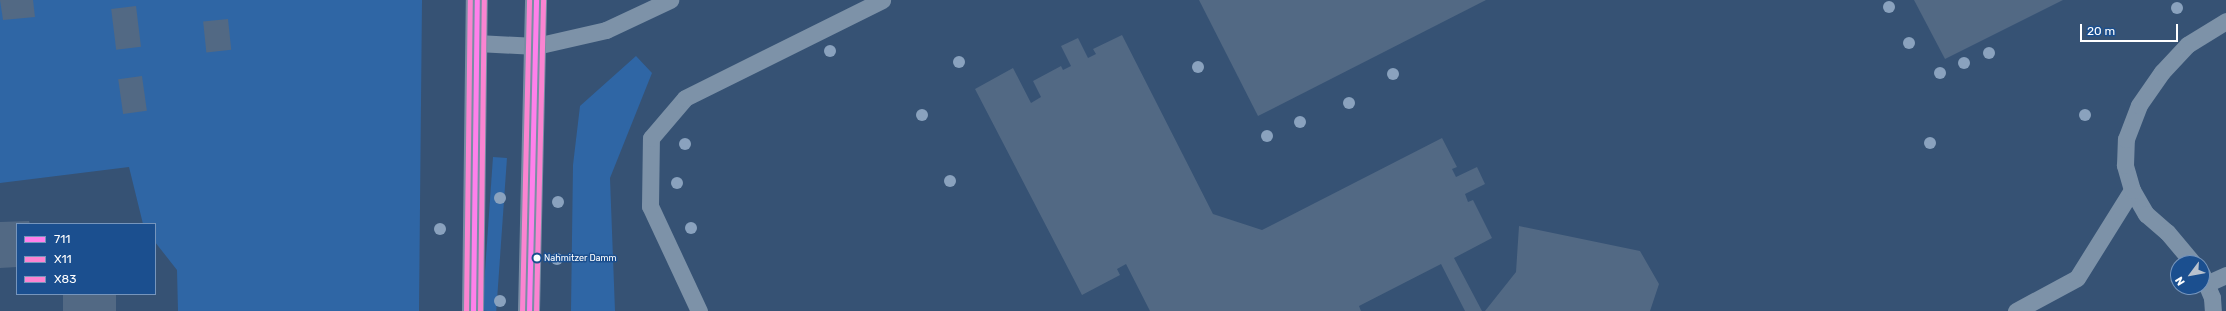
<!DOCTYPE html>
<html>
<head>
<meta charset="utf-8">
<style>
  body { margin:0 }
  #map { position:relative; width:2226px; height:311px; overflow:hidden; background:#365274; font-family:Rubik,sans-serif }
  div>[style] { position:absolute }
  .green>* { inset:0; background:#2f66a5; transform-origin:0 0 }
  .building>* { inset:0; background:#526984; transform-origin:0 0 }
  .lane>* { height:17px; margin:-8.5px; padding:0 8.5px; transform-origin:8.5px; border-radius:8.5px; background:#7d92a8 }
  .secondary>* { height:22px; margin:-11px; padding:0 11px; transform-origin:11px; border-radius:11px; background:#798da4 }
  .bus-1>* { height:5px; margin:-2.5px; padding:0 2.5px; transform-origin:2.5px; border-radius:2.5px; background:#ff80eb }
  .bus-2>* { height:5px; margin:-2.5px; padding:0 2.5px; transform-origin:2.5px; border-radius:2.5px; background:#fb84d1 }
  .bus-3>* { height:5px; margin:-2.5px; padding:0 2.5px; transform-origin:2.5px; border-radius:2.5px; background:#fb84d1 }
  .trees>* { width:12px; height:12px; margin:-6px; border-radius:50%; background:#8aa2be }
  .dots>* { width:11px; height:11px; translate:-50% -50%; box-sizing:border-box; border:2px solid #1b4f8f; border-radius:50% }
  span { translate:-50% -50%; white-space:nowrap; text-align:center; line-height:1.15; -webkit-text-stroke:3px #1b4f8f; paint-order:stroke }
  .bus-label { font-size:9px; color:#fff }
  .left { translate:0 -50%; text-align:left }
  .legend { position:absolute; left:16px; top:223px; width:140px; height:72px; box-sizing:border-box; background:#1b4f8f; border:1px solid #7695bc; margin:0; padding:5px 7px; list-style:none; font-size:12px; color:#fff }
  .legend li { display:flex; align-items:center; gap:8px; height:20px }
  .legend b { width:20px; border:1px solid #7695bc }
  .north { position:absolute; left:2170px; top:255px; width:40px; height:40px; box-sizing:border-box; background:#1b4f8f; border:1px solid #7695bc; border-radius:50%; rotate:238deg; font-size:11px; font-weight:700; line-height:16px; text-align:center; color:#fff }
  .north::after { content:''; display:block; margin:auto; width:14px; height:18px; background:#b9c2ce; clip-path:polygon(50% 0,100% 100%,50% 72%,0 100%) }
  .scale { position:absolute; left:2080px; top:24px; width:98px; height:18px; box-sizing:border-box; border:2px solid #fff; border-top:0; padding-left:5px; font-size:12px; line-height:14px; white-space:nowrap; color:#fff; -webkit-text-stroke:3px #1b4f8f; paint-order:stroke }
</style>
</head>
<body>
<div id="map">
  <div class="green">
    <i style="clip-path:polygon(0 0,422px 0,419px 311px,178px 311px,177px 270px,155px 242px,155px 224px,143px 224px,129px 167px,0 183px)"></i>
    <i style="clip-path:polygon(636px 56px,652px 73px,610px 178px,615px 311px,571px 311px,573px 165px,580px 106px)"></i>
    <i style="left:493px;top:157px;width:14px;height:154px;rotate:4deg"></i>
  </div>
  <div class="building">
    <i style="clip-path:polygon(0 0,33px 0,35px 17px,3px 20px)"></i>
    <i style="clip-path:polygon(1199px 0,1486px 0,1258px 116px)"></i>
    <i style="clip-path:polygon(1914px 0,2063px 0,1945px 59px)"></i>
    <i style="left:136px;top:6px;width:41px;height:25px;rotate:83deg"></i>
    <i style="left:228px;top:19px;width:31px;height:25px;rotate:84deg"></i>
    <i style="clip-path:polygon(1122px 35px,1213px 214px,1262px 230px,1442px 138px,1457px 167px,1452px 169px,1456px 177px,1477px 167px,1485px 184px,1465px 194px,1468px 202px,1473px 200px,1492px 238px,1454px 258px,1482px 311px,1465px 311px,1441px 264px,1359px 306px,1361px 311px,1150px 311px,1126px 264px,1117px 269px,1120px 275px,1082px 295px,975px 89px,1013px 68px,1031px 103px,1041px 97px,1033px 81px,1061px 66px,1063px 70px,1071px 66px,1061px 46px,1078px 38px,1088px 58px,1096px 54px,1093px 49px)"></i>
    <i style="left:142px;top:76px;width:35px;height:24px;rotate:82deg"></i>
    <i style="clip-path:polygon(29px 221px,30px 224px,17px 224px,17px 267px,0 268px,0 222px)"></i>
    <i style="clip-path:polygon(1519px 226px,1640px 251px,1659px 284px,1650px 311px,1485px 311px,1516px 272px)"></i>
    <i style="left:63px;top:294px;width:53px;height:17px"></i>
  </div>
  <div class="lane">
    <i style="left:477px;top:43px;width:59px;rotate:2.9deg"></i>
    <i style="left:536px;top:46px;width:72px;rotate:-12.9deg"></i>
    <i style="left:606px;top:30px;width:71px;rotate:-25.1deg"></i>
    <i style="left:2132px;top:190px;width:28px;rotate:60deg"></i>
    <i style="left:2146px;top:214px;width:28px;rotate:41deg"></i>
    <i style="left:2167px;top:232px;width:40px;rotate:50deg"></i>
    <i style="left:2202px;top:274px;width:26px;rotate:67deg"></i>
    <i style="left:2212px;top:298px;width:13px;rotate:86deg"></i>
    <i style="left:2206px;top:284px;width:22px;rotate:-24deg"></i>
    <i style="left:699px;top:311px;width:116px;rotate:-115deg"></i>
    <i style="left:650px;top:206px;width:68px;rotate:-89.2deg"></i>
    <i style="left:651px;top:138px;width:52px;rotate:-49.6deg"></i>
    <i style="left:685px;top:98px;width:220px;rotate:-26.4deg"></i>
    <i style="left:2016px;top:311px;width:69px;rotate:-28.4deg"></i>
    <i style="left:2077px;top:278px;width:104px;rotate:-58deg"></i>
    <i style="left:2132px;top:190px;width:26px;rotate:-106deg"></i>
    <i style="left:2125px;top:165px;width:26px;rotate:-88deg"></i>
    <i style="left:2126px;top:139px;width:36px;rotate:-69deg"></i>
    <i style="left:2139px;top:105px;width:40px;rotate:-55.1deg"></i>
    <i style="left:2162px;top:72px;width:37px;rotate:-47deg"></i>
    <i style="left:2187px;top:45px;width:46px;rotate:-31.6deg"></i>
  </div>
  <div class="secondary">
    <i style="left:473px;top:311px;width:311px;rotate:-89.3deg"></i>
    <i style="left:529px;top:311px;width:311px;rotate:-88.7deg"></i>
  </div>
  <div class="bus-1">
    <i style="left:473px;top:311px;width:311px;rotate:-89.3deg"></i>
    <i style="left:529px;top:311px;width:311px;rotate:-88.7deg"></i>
  </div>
  <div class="bus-2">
    <i style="left:480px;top:311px;width:311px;rotate:-89.3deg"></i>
    <i style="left:536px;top:311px;width:311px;rotate:-88.7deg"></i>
  </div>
  <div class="bus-3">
    <i style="left:466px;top:311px;width:311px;rotate:-89.3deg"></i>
    <i style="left:522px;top:311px;width:311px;rotate:-88.7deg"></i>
  </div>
  <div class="trees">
    <i style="left:1889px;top:7px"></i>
    <i style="left:2177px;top:8px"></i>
    <i style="left:1909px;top:43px"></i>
    <i style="left:830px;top:51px"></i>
    <i style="left:1989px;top:53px"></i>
    <i style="left:959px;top:62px"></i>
    <i style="left:1964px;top:63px"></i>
    <i style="left:1198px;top:67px"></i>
    <i style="left:1940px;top:73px"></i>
    <i style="left:1393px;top:74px"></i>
    <i style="left:1349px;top:103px"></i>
    <i style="left:922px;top:115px"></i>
    <i style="left:2085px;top:115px"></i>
    <i style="left:1300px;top:122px"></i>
    <i style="left:1267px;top:136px"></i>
    <i style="left:1930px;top:143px"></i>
    <i style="left:685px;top:144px"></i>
    <i style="left:950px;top:181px"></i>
    <i style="left:677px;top:183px"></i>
    <i style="left:500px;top:198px"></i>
    <i style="left:558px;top:202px"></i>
    <i style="left:691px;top:228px"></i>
    <i style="left:440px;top:229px"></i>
    <i style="left:557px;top:259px"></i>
    <i style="left:500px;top:301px"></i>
  </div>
  <div class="dots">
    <i style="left:537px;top:258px;background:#fff"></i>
  </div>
  <div class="bus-label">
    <span class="left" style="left:544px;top:258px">Nahmitzer Damm</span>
  </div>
  <ul class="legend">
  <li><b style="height:5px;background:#ff80eb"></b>711</li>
  <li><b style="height:5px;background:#fb84d1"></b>X11</li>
  <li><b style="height:5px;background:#fb84d1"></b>X83</li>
  </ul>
  <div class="north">N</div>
  <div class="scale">20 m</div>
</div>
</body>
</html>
